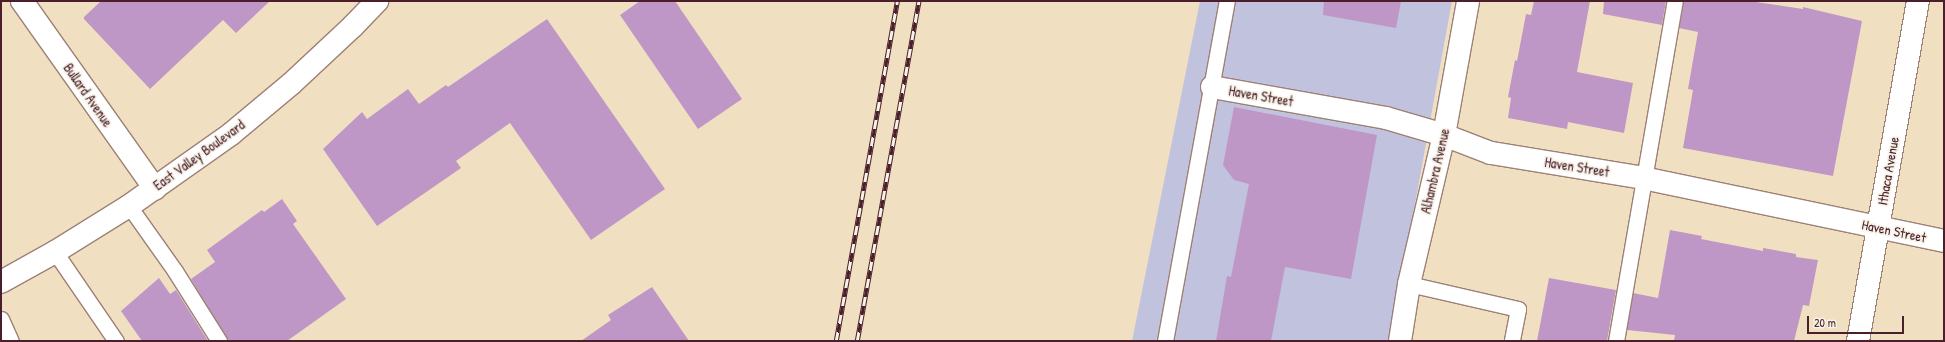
<!DOCTYPE html>
<html>
<head>
<meta charset="utf-8">
<style>
  body { margin:0 }
  #map { position:relative; width:1945px; height:342px; overflow:hidden; background:#f0e0c1; font-family:"Patrick Hand",sans-serif }
  div>[style] { position:absolute }
  .industrial>* { inset:0; background:#c1c2dd }
  .building>* { inset:0; background:#bf97c6 }
  .roads { filter:drop-shadow(1px 0 #9d8076) drop-shadow(-1px 0 #9d8076) drop-shadow(0 1px #9d8076) drop-shadow(0 -1px #9d8076) }
  .service>* { height:15px; margin:-7.5px; padding:0 7.5px; transform-origin:7.5px; border-radius:7.5px; background:#fff }
  .minor>* { height:22px; margin:-11px; padding:0 11px; transform-origin:11px; border-radius:11px; background:#fff }
  .secondary>* { height:22px; margin:-11px; padding:0 11px; transform-origin:11px; border-radius:11px; background:#fff }
  .primary>* { height:22px; margin:-11px; padding:0 11px; transform-origin:11px; border-radius:11px; background:#fff }
  .rail>* { height:4.5px; margin-top:-2.25px; transform-origin:0; background:repeating-linear-gradient(90deg,#f7f3e8 0 9px,#4a1f2b 0 18px); box-sizing:border-box; border-block:1px solid #4a1f2b }
  span { translate:-50% -50%; white-space:nowrap; text-align:center; line-height:1.15; -webkit-text-stroke:3.5px #f7f3e8; paint-order:stroke }
  .street-label { font-size:14px; color:#4a1f2b }
  .frame { position:absolute; inset:0; border:2px solid #4a1f2b; pointer-events:none }
  .scale { position:absolute; left:1807px; top:316px; width:97px; height:18px; box-sizing:border-box; border:2px solid #4a1f2b; border-top:0; padding-left:5px; font-size:12px; line-height:14px; white-space:nowrap; color:#4a1f2b; -webkit-text-stroke:3px #f7f3e8; paint-order:stroke }
</style>
</head>
<body>
<div id="map">
  <div class="industrial">
    <i style="clip-path:polygon(1200px 1px,1452px 1px,1390px 341px,1132px 341px)"></i>
  </div>
  <div class="building">
    <i style="clip-path:polygon(101px 1px,270px 1px,236px 33px,223px 20px,150px 89px,84px 19px,84px 17px)"></i>
    <i style="clip-path:polygon(640px 1px,675px 1px,742px 99px,698px 129px,620px 15px)"></i>
    <i style="clip-path:polygon(1324px 1px,1401px 1px,1396px 28px,1323px 15px)"></i>
    <i style="clip-path:polygon(1534px 1px,1590px 1px,1577px 72px,1633px 83px,1624px 133px,1568px 122px,1567px 129px,1508px 118px,1511px 98px,1508px 97px,1515px 60px,1517px 61px,1526px 14px,1531px 15px)"></i>
    <i style="clip-path:polygon(1604px 1px,1666px 1px,1662px 25px,1603px 14px)"></i>
    <i style="clip-path:polygon(1684px 1px,1749px 1px,1803px 9px,1803px 7px,1862px 21px,1833px 176px,1683px 148px,1693px 90px,1688px 89px,1698px 32px,1679px 28px)"></i>
    <i style="clip-path:polygon(547px 19px,665px 189px,591px 240px,510px 123px,456px 161px,461px 168px,377px 226px,323px 149px,362px 112px,367px 119px,408px 89px,419px 104px,446px 85px,448px 87px)"></i>
    <i style="clip-path:polygon(1234px 107px,1377px 135px,1351px 279px,1285px 267px,1271px 341px,1216px 341px,1227px 276px,1231px 277px,1249px 184px,1234px 180px,1223px 165px)"></i>
    <i style="clip-path:polygon(282px 199px,297px 221px,293px 224px,346px 299px,287px 341px,228px 341px,191px 279px,215px 262px,207px 250px,262px 210px,264px 212px)"></i>
    <i style="clip-path:polygon(1670px 230px,1702px 236px,1701px 239px,1763px 251px,1763px 248px,1796px 254px,1796px 257px,1818px 260px,1809px 306px,1803px 305px,1794px 341px,1674px 341px,1675px 335px,1627px 330px,1633px 293px,1658px 298px)"></i>
    <i style="clip-path:polygon(159px 278px,170px 294px,176px 290px,208px 341px,142px 341px,121px 311px)"></i>
    <i style="clip-path:polygon(1549px 278px,1616px 290px,1607px 341px,1537px 341px)"></i>
    <i style="clip-path:polygon(652px 287px,689px 341px,581px 341px,611px 320px,608px 315px)"></i>
  </div>
  <div class="roads">
    <div class="service">
      <i style="left:129px;top:206px;width:80px;rotate:54.7deg"></i>
      <i style="left:175px;top:271px;width:83px;rotate:57.8deg"></i>
      <i style="left:55px;top:252px;width:108px;rotate:55.6deg"></i>
      <i style="left:1409px;top:284px;width:112px;rotate:12.9deg"></i>
      <i style="left:1518px;top:309px;width:33px;rotate:101deg"></i>
      <i style="left:1px;top:319px;width:24px;rotate:66deg"></i>
      <i style="left:1165px;top:341px;width:346px;rotate:-79.7deg"></i>
      <i style="left:1616px;top:341px;width:345px;rotate:-80.2deg"></i>
    </div>
    <div class="minor">
      <i style="left:22px;top:1px;width:230px;rotate:54.7deg"></i>
      <i style="left:1212px;top:87px;width:177px;rotate:10.1deg"></i>
      <i style="left:1386px;top:118px;width:60px;rotate:16.3deg"></i>
      <i style="left:1444px;top:135px;width:50px;rotate:21deg"></i>
      <i style="left:1491px;top:153px;width:154px;rotate:9.3deg"></i>
      <i style="left:1643px;top:178px;width:308px;rotate:11.8deg"></i>
      <i style="left:1858px;top:341px;width:345px;rotate:-80deg"></i>
    </div>
    <div class="secondary">
      <i style="left:1400px;top:341px;width:58px;rotate:-81deg"></i>
      <i style="left:1409px;top:284px;width:153px;rotate:-76.8deg"></i>
      <i style="left:1444px;top:135px;width:136px;rotate:-79.8deg"></i>
    </div>
    <div class="primary">
      <i style="left:1px;top:282px;width:62px;rotate:-29.1deg"></i>
      <i style="left:55px;top:252px;width:87px;rotate:-31.9deg"></i>
      <i style="left:129px;top:206px;width:125px;rotate:-35.2deg"></i>
      <i style="left:231px;top:134px;width:78px;rotate:-39.8deg"></i>
      <i style="left:291px;top:84px;width:85px;rotate:-43.1deg"></i>
      <i style="left:353px;top:26px;width:35px;rotate:-46deg"></i>
    </div>
  </div>
  <div class="rail">
    <i style="left:836px;top:341px;width:345px;rotate:-79.8deg"></i>
    <i style="left:857px;top:341px;width:346px;rotate:-79.7deg"></i>
  </div>
  <div class="street-label">
    <span style="left:88px;top:95px;rotate:55deg">Bullard Avenue</span>
    <span style="left:1261px;top:96px;rotate:10deg">Haven Street</span>
    <span style="left:199px;top:155px;rotate:-36deg">East Valley Boulevard</span>
    <span style="left:1577px;top:167px;rotate:9deg">Haven Street</span>
    <span style="left:1435px;top:171px;rotate:-77deg">Alhambra Avenue</span>
    <span style="left:1888px;top:171px;rotate:-80deg">Ithaca Avenue</span>
    <span style="left:1894px;top:231px;rotate:12deg">Haven Street</span>
  </div>
  <div class="frame"></div>
  <div class="scale">20 m</div>
</div>
</body>
</html>
